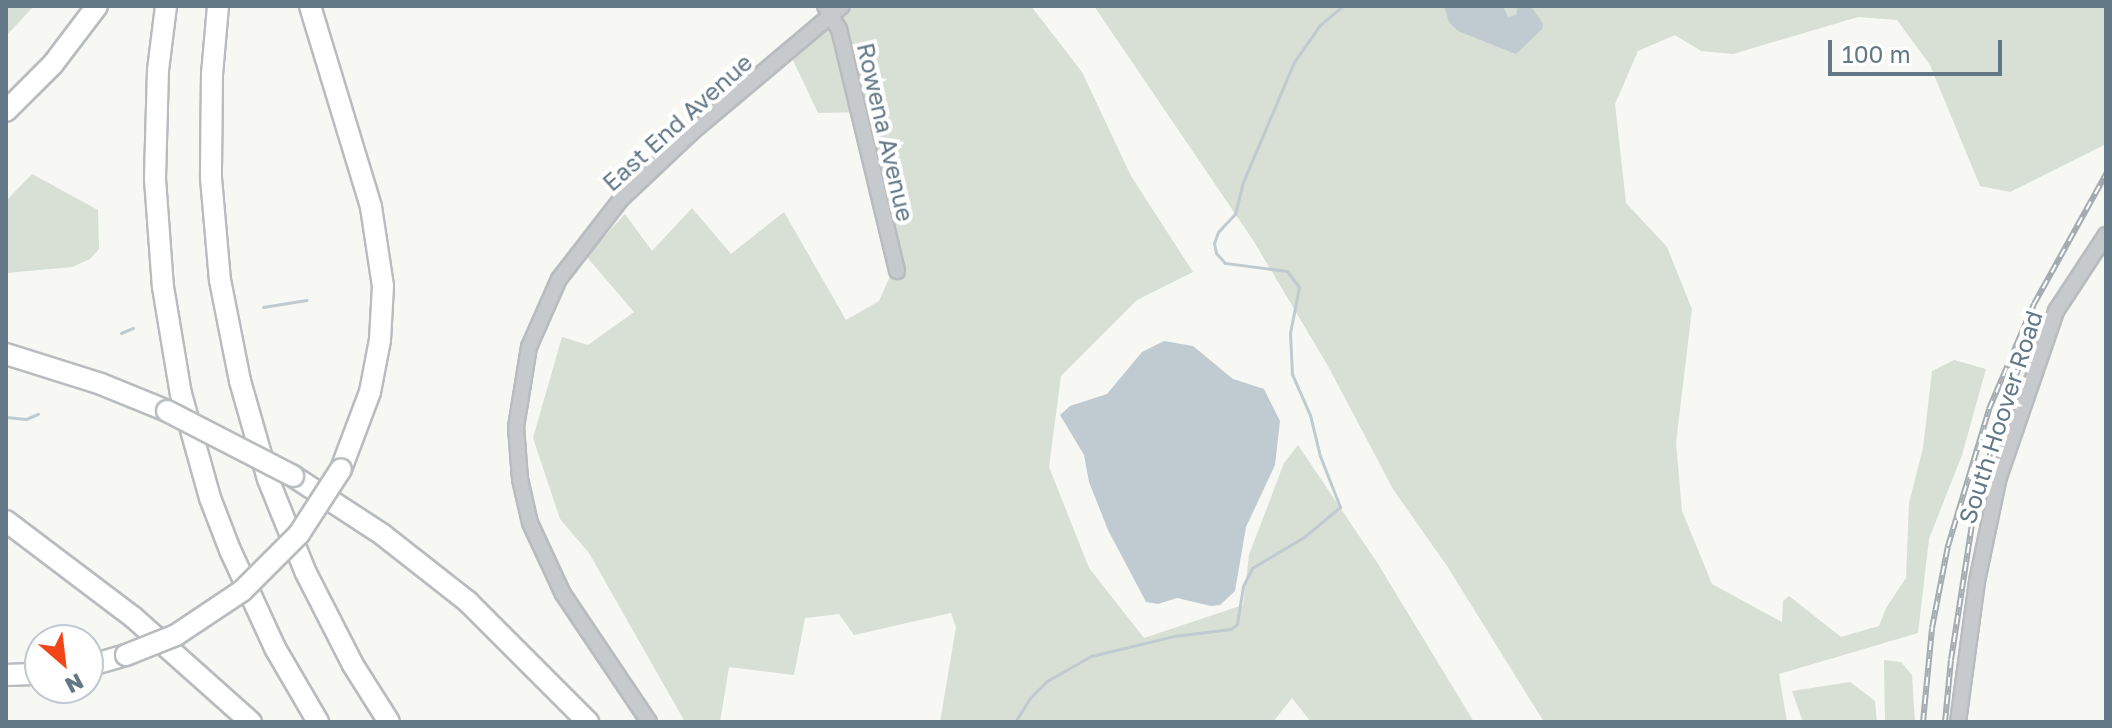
<!DOCTYPE html>
<html>
<head>
<meta charset="utf-8">
<style>
  body { margin:0 }
  #map { position:relative; width:2112px; height:728px; overflow:hidden; background:#f7f7f3; font-family:"Golos Text",sans-serif }
  div>[style] { position:absolute }
  .green>* { inset:0; background:#d8dfd4 }
  .water>* { inset:0; background:#bfcbd0 }
  .stream>* { height:3px; margin:-1.5px; padding:0 1.5px; transform-origin:1.5px; border-radius:1.5px; background:#bfcbd0 }
  .roads { filter:drop-shadow(2px 0 #b8bcbf) drop-shadow(-2px 0 #b8bcbf) drop-shadow(0 2px #b8bcbf) drop-shadow(0 -2px #b8bcbf) }
  .minor>* { height:14px; margin:-7px; padding:0 7px; transform-origin:7px; border-radius:7px; background:#c6cacd }
  .highway>* { height:20px; margin:-10px; padding:0 10px; transform-origin:10px; border-radius:10px; background:#fff }
  .rail>* { height:6px; margin-top:-3px; transform-origin:0; background:repeating-linear-gradient(90deg,#fff 0 9px,#a4abb1 0 18px); box-sizing:border-box; border-block:2px solid #a4abb1 }
  .bridges { filter:drop-shadow(2px 0 #b8bcbf) drop-shadow(-2px 0 #b8bcbf) drop-shadow(0 2px #b8bcbf) drop-shadow(0 -2px #b8bcbf) }
  .highway-bridge>* { height:20px; margin:-10px; padding:0 10px; transform-origin:10px; border-radius:10px; background:#fff }
  span { translate:-50% -50%; white-space:nowrap; text-align:center; line-height:1.15; -webkit-text-stroke:8px #fff; paint-order:stroke }
  .street-label { font-size:24px; color:#637887 }
  .frame { position:absolute; inset:0; border:8px solid #637887; pointer-events:none }
  .north { position:absolute; left:24px; top:624px; width:80px; height:80px; box-sizing:border-box; background:#fff; border:2px solid #c1c9cf; border-radius:50%; rotate:152deg; font-size:22px; font-weight:700; line-height:32px; text-align:center; color:#637887 }
  .north::after { content:''; display:block; margin:auto; width:28px; height:36px; background:#f24618; clip-path:polygon(50% 0,100% 100%,50% 72%,0 100%) }
  .scale { position:absolute; left:1828px; top:40px; width:174px; height:36px; box-sizing:border-box; border:4px solid #637887; border-top:0; padding-left:10px; font-size:24px; line-height:28px; white-space:nowrap; color:#637887; -webkit-text-stroke:6px #fff; paint-order:stroke }
</style>
</head>
<body>
<div id="map">
  <div class="green">
    <i style="clip-path:polygon(6px 6px,34px 6px,6px 36px)"></i>
    <i style="clip-path:polygon(853px 6px,1031px 6px,1082px 72px,1131px 176px,1193px 272px,1137px 300px,1061px 376px,1049px 467px,1089px 568px,1144px 638px,1243px 605px,1249px 555px,1284px 463px,1298px 445px,1378px 564px,1474px 722px,1311px 722px,1292px 698px,1273px 722px,940px 722px,956px 627px,951px 613px,854px 635px,839px 614px,805px 618px,794px 675px,729px 667px,720px 722px,685px 722px,589px 553px,560px 519px,533px 438px,562px 337px,588px 345px,634px 312px,586px 256px,625px 214px,652px 251px,692px 208px,731px 254px,784px 212px,846px 320px,879px 301px,898px 258px,862px 112px,818px 113px,792px 58px)"></i>
    <i style="clip-path:polygon(1094px 6px,2106px 6px,2106px 144px,2010px 192px,1980px 186px,1930px 65px,1897px 20px,1858px 17px,1733px 54px,1701px 51px,1675px 35px,1638px 51px,1615px 104px,1626px 203px,1667px 247px,1692px 309px,1676px 443px,1682px 511px,1712px 584px,1782px 622px,1783px 601px,1789px 596px,1841px 637px,1879px 626px,1886px 608px,1906px 578px,1909px 503px,1923px 448px,1932px 371px,1954px 360px,1986px 369px,1962px 455px,1929px 539px,1918px 633px,1779px 674px,1787px 722px,1544px 722px,1447px 566px,1393px 489px,1328px 366px,1253px 240px)"></i>
    <i style="clip-path:polygon(32px 174px,98px 210px,99px 249px,90px 259px,72px 267px,6px 273px,6px 201px)"></i>
    <i style="clip-path:polygon(1884px 660px,1901px 662px,1912px 675px,1915px 722px,1885px 722px)"></i>
    <i style="clip-path:polygon(1850px 682px,1875px 701px,1877px 722px,1803px 722px,1792px 691px)"></i>
  </div>
  <div class="water">
    <i style="clip-path:polygon(1444px 6px,1503px 6px,1508px 17px,1516px 15px,1518px 6px,1531px 6px,1543px 24px,1542px 29px,1516px 54px,1458px 31px,1449px 22px)"></i>
    <i style="clip-path:polygon(1164px 341px,1193px 346px,1233px 379px,1264px 389px,1280px 421px,1275px 465px,1246px 527px,1235px 591px,1220px 605px,1211px 606px,1177px 598px,1158px 604px,1146px 602px,1108px 530px,1089px 482px,1084px 455px,1060px 415px,1070px 406px,1107px 394px,1142px 352px)"></i>
  </div>
  <div class="stream">
    <i style="left:263px;top:307px;width:44px;rotate:-9.2deg"></i>
    <i style="left:121px;top:333px;width:13px;rotate:-23deg"></i>
    <i style="left:6px;top:417px;width:20px;rotate:6deg"></i>
    <i style="left:26px;top:419px;width:13px;rotate:-23deg"></i>
    <i style="left:1015px;top:722px;width:28px;rotate:-58deg"></i>
    <i style="left:1030px;top:698px;width:24px;rotate:-45deg"></i>
    <i style="left:1047px;top:681px;width:51px;rotate:-29.6deg"></i>
    <i style="left:1091px;top:656px;width:85px;rotate:-13.5deg"></i>
    <i style="left:1174px;top:636px;width:57px;rotate:-7deg"></i>
    <i style="left:1231px;top:629px;width:8px;rotate:-40deg"></i>
    <i style="left:1237px;top:624px;width:38px;rotate:-81deg"></i>
    <i style="left:1243px;top:586px;width:20px;rotate:-63deg"></i>
    <i style="left:1252px;top:568px;width:61px;rotate:-30.8deg"></i>
    <i style="left:1304px;top:537px;width:47px;rotate:-39.8deg"></i>
    <i style="left:1340px;top:507px;width:55px;rotate:-111.4deg"></i>
    <i style="left:1320px;top:456px;width:42px;rotate:-103.7deg"></i>
    <i style="left:1310px;top:415px;width:45px;rotate:-113.7deg"></i>
    <i style="left:1292px;top:374px;width:41px;rotate:-92.8deg"></i>
    <i style="left:1290px;top:333px;width:47px;rotate:-78.9deg"></i>
    <i style="left:1299px;top:287px;width:20px;rotate:-127deg"></i>
    <i style="left:1287px;top:271px;width:63px;rotate:-172.6deg"></i>
    <i style="left:1225px;top:263px;width:13px;rotate:-132deg"></i>
    <i style="left:1216px;top:253px;width:10px;rotate:-101deg"></i>
    <i style="left:1214px;top:243px;width:12px;rotate:-70deg"></i>
    <i style="left:1218px;top:232px;width:25px;rotate:-47deg"></i>
    <i style="left:1235px;top:214px;width:33px;rotate:-76deg"></i>
    <i style="left:1243px;top:182px;width:130px;rotate:-67deg"></i>
    <i style="left:1294px;top:62px;width:45px;rotate:-54.9deg"></i>
    <i style="left:1320px;top:25px;width:30px;rotate:-40deg"></i>
  </div>
  <div class="roads">
    <div class="minor">
      <i style="left:825px;top:6px;width:27px;rotate:59deg"></i>
      <i style="left:839px;top:29px;width:249px;rotate:76.5deg"></i>
      <i style="left:649px;top:722px;width:154px;rotate:-123.9deg"></i>
      <i style="left:563px;top:594px;width:78px;rotate:-114.9deg"></i>
      <i style="left:530px;top:523px;width:45px;rotate:-102.8deg"></i>
      <i style="left:520px;top:479px;width:52px;rotate:-94.4deg"></i>
      <i style="left:516px;top:427px;width:81px;rotate:-80.8deg"></i>
      <i style="left:529px;top:347px;width:74px;rotate:-66.2deg"></i>
      <i style="left:559px;top:279px;width:101px;rotate:-52.2deg"></i>
      <i style="left:621px;top:199px;width:96px;rotate:-43.3deg"></i>
      <i style="left:691px;top:133px;width:197px;rotate:-40.1deg"></i>
      <i style="left:1958px;top:722px;width:142px;rotate:-82.3deg"></i>
      <i style="left:1977px;top:581px;width:106px;rotate:-78.1deg"></i>
      <i style="left:1999px;top:477px;width:176px;rotate:-71deg"></i>
      <i style="left:2056px;top:311px;width:91px;rotate:-56.7deg"></i>
    </div>
    <div class="highway">
      <i style="left:166px;top:6px;width:64px;rotate:97.1deg"></i>
      <i style="left:158px;top:70px;width:109px;rotate:91.6deg"></i>
      <i style="left:155px;top:179px;width:108px;rotate:85.8deg"></i>
      <i style="left:163px;top:287px;width:109px;rotate:80.5deg"></i>
      <i style="left:181px;top:394px;width:108px;rotate:74.4deg"></i>
      <i style="left:210px;top:498px;width:56px;rotate:69deg"></i>
      <i style="left:230px;top:550px;width:108px;rotate:65.3deg"></i>
      <i style="left:275px;top:648px;width:86px;rotate:59.8deg"></i>
      <i style="left:218px;top:6px;width:68px;rotate:95deg"></i>
      <i style="left:212px;top:74px;width:104px;rotate:90.6deg"></i>
      <i style="left:211px;top:178px;width:102px;rotate:85deg"></i>
      <i style="left:220px;top:280px;width:103px;rotate:78.8deg"></i>
      <i style="left:240px;top:381px;width:102px;rotate:74.1deg"></i>
      <i style="left:268px;top:479px;width:101px;rotate:68deg"></i>
      <i style="left:306px;top:573px;width:103px;rotate:62.9deg"></i>
      <i style="left:353px;top:665px;width:67px;rotate:57.7deg"></i>
      <i style="left:310px;top:6px;width:210px;rotate:73.1deg"></i>
      <i style="left:371px;top:207px;width:80px;rotate:81.4deg"></i>
      <i style="left:383px;top:286px;width:54px;rotate:93.2deg"></i>
      <i style="left:380px;top:340px;width:53px;rotate:100.9deg"></i>
      <i style="left:370px;top:392px;width:82px;rotate:110.6deg"></i>
      <i style="left:6px;top:111px;width:66px;rotate:-45deg"></i>
      <i style="left:53px;top:64px;width:73px;rotate:-52.8deg"></i>
      <i style="left:6px;top:354px;width:100px;rotate:17.5deg"></i>
      <i style="left:101px;top:384px;width:71px;rotate:22.2deg"></i>
      <i style="left:293px;top:476px;width:108px;rotate:33.2deg"></i>
      <i style="left:383px;top:535px;width:108px;rotate:38.2deg"></i>
      <i style="left:468px;top:602px;width:170px;rotate:45deg"></i>
      <i style="left:6px;top:521px;width:159px;rotate:37.1deg"></i>
      <i style="left:133px;top:617px;width:158px;rotate:41.7deg"></i>
      <i style="left:88px;top:666px;width:40px;rotate:-16deg"></i>
      <i style="left:6px;top:675px;width:34px;rotate:-2deg"></i>
    </div>
  </div>
  <div class="rail">
    <i style="left:1923px;top:722px;width:94px;rotate:-84.5deg"></i>
    <i style="left:1932px;top:628px;width:84px;rotate:-79deg"></i>
    <i style="left:1948px;top:546px;width:143px;rotate:-73.3deg"></i>
    <i style="left:1989px;top:409px;width:114px;rotate:-66.8deg"></i>
    <i style="left:2034px;top:304px;width:149px;rotate:-61deg"></i>
    <i style="left:1945px;top:722px;width:62px;rotate:-84.5deg"></i>
    <i style="left:1951px;top:660px;width:150px;rotate:-81.2deg"></i>
    <i style="left:1974px;top:512px;width:90px;rotate:-74.6deg"></i>
    <i style="left:1998px;top:425px;width:79px;rotate:-70deg"></i>
  </div>
  <div class="bridges">
    <div class="highway-bridge">
      <i style="left:167px;top:411px;width:142px;rotate:27.3deg"></i>
      <i style="left:126px;top:655px;width:54px;rotate:-21.8deg"></i>
      <i style="left:176px;top:635px;width:79px;rotate:-33.7deg"></i>
      <i style="left:242px;top:591px;width:81px;rotate:-45deg"></i>
      <i style="left:299px;top:534px;width:77px;rotate:-57.1deg"></i>
    </div>
  </div>
  <div class="street-label">
    <span style="left:677px;top:122px;rotate:-42deg">East End Avenue</span>
    <span style="left:886px;top:132px;rotate:77deg">Rowena Avenue</span>
    <span style="left:2000px;top:417px;rotate:-72deg">South Hoover Road</span>
  </div>
  <div class="frame"></div>
  <div class="north">N</div>
  <div class="scale">100 m</div>
</div>
</body>
</html>
